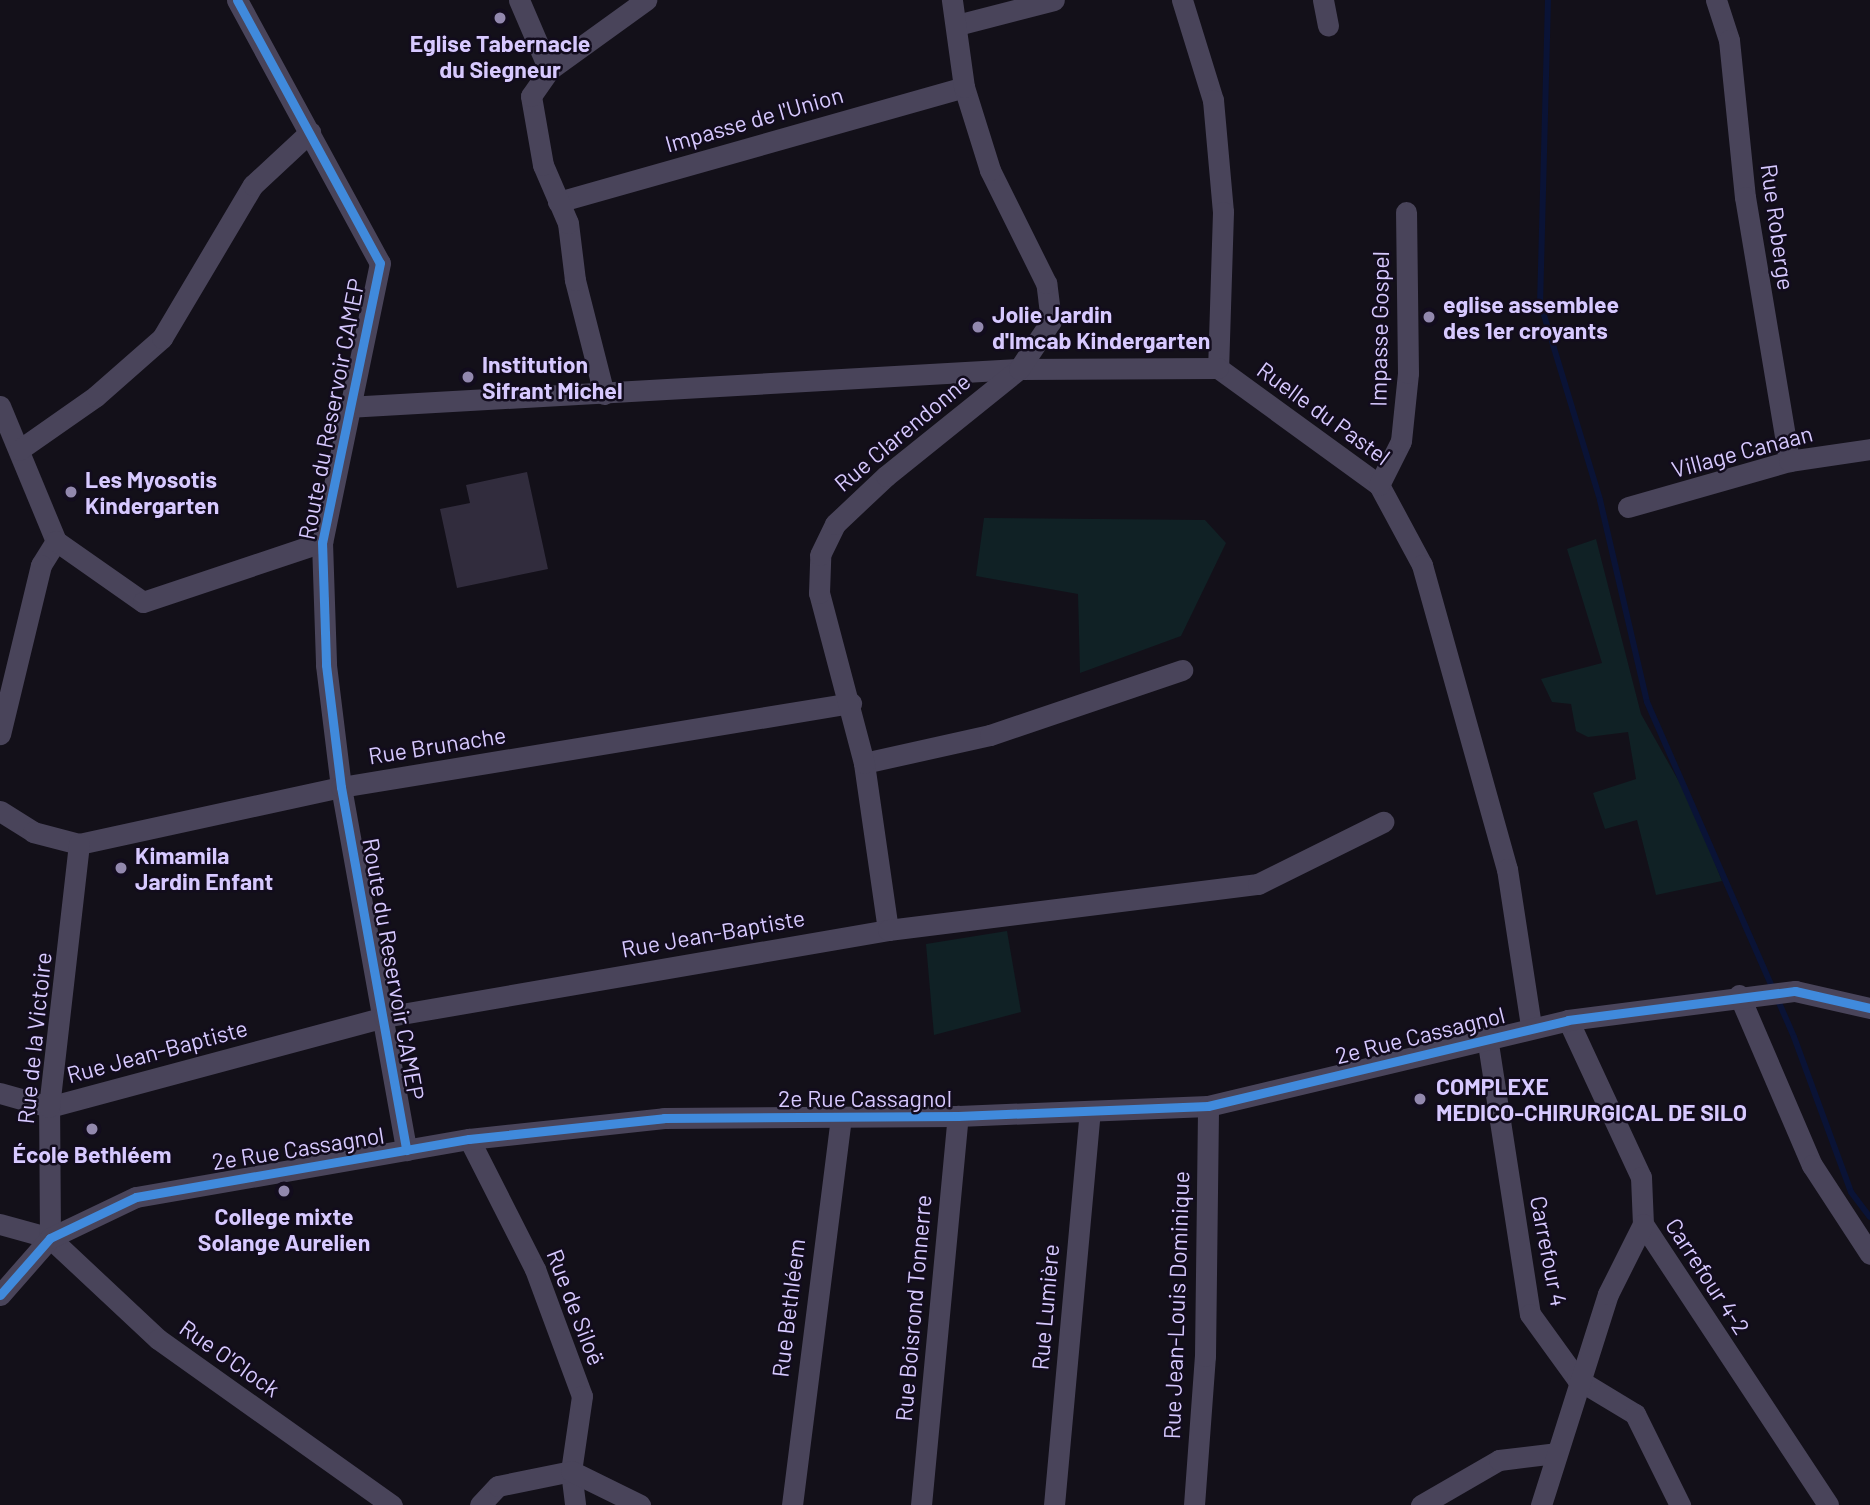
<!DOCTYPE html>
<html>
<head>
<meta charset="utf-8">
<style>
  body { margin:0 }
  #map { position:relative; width:1870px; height:1505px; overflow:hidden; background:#131019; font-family:Barlow,sans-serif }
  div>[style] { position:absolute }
  .green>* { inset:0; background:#102125 }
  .stream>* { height:6px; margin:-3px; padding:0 3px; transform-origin:3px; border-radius:3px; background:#0a1336 }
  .building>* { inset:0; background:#312c3d }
  .street>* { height:21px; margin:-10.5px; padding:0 10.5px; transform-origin:10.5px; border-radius:10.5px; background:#49445a }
  .cycleway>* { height:9px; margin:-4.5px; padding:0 4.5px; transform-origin:4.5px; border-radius:4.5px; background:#408adc }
  .dots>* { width:19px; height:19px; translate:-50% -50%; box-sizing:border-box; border:4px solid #120c1d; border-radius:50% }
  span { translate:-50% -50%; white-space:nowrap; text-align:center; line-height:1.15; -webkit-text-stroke:5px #120c1d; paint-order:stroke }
  .poi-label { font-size:23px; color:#d7c9ff; font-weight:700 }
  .left { translate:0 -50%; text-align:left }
  .street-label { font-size:23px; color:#d7c9ff }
</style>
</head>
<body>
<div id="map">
  <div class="green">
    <i style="clip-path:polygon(984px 518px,1205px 520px,1226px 543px,1181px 636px,1080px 673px,1078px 594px,976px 576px)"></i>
    <i style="clip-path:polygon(1596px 539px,1641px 714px,1691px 803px,1722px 881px,1656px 895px,1637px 820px,1605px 829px,1593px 793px,1636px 779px,1628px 732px,1588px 737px,1576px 731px,1571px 704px,1552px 702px,1541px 679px,1602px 663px,1567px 549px)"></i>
    <i style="clip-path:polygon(1007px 931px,1021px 1012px,934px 1035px,926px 944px)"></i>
  </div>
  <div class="stream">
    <i style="left:1548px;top:0;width:302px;rotate:91.5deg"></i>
    <i style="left:1540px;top:302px;width:207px;rotate:73.1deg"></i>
    <i style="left:1600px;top:500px;width:207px;rotate:76.9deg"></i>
    <i style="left:1647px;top:702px;width:366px;rotate:66.3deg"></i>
    <i style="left:1794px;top:1037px;width:165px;rotate:69.8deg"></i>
    <i style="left:1851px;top:1192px;width:31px;rotate:53deg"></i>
  </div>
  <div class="building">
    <i style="clip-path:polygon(527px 472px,548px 569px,457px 588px,440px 509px,470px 503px,466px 485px)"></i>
  </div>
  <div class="street">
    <i style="left:237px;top:0;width:299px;rotate:61.5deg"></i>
    <i style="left:380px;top:263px;width:285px;rotate:101.7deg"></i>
    <i style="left:322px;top:542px;width:123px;rotate:88.1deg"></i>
    <i style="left:326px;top:665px;width:123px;rotate:83deg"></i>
    <i style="left:341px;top:787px;width:369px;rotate:79.8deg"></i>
    <i style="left:519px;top:0;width:76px;rotate:66.8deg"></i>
    <i style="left:1182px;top:0;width:105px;rotate:72.8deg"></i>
    <i style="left:1213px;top:100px;width:112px;rotate:84.9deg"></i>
    <i style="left:1223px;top:212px;width:156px;rotate:91.8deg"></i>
    <i style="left:1218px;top:368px;width:199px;rotate:36deg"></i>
    <i style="left:1379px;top:485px;width:91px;rotate:61.7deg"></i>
    <i style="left:1422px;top:565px;width:316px;rotate:74.4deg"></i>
    <i style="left:1507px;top:869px;width:159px;rotate:81.3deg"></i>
    <i style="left:1323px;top:0;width:26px;rotate:79deg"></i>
    <i style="left:1716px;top:0;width:42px;rotate:72deg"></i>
    <i style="left:1729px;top:40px;width:158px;rotate:84.2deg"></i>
    <i style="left:1745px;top:197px;width:268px;rotate:80.5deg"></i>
    <i style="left:957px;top:25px;width:100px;rotate:-14.5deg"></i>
    <i style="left:558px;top:202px;width:422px;rotate:-15.8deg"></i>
    <i style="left:604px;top:394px;width:118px;rotate:-104.3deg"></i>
    <i style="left:575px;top:280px;width:57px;rotate:-97deg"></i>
    <i style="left:568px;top:223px;width:63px;rotate:-113.3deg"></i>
    <i style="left:543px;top:165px;width:70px;rotate:-99.9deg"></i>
    <i style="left:531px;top:96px;width:32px;rotate:-55deg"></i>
    <i style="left:549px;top:70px;width:120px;rotate:-35.8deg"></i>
    <i style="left:0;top:406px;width:146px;rotate:67.5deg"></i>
    <i style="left:56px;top:541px;width:28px;rotate:122deg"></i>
    <i style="left:41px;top:565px;width:174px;rotate:103.6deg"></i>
    <i style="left:347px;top:407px;width:673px;rotate:-3.24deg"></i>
    <i style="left:1019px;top:369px;width:199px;rotate:-0.3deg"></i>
    <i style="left:19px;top:450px;width:94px;rotate:-35deg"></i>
    <i style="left:96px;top:396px;width:88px;rotate:-41.3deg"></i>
    <i style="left:162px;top:338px;width:178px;rotate:-59.3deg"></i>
    <i style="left:253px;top:185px;width:78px;rotate:-42.9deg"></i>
    <i style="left:1379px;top:485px;width:49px;rotate:-63.4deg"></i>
    <i style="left:1401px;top:441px;width:68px;rotate:-84.1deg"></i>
    <i style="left:1408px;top:373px;width:161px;rotate:-90.7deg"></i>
    <i style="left:1628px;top:507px;width:167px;rotate:-15.9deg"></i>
    <i style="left:1789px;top:461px;width:82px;rotate:-8.4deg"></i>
    <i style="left:56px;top:541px;width:106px;rotate:35deg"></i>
    <i style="left:143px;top:602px;width:189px;rotate:-18.5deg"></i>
    <i style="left:864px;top:763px;width:129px;rotate:-12.5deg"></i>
    <i style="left:990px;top:735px;width:203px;rotate:-18.7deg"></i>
    <i style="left:0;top:811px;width:39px;rotate:32deg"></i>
    <i style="left:33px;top:832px;width:48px;rotate:14.6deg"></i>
    <i style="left:79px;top:844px;width:268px;rotate:-12.3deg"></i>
    <i style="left:341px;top:787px;width:517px;rotate:-9.35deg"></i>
    <i style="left:888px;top:930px;width:169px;rotate:-98.2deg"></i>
    <i style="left:864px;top:763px;width:176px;rotate:-104.8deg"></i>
    <i style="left:819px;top:593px;width:38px;rotate:-88deg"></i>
    <i style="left:820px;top:555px;width:34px;rotate:-64deg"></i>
    <i style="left:835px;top:524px;width:70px;rotate:-43.3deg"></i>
    <i style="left:886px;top:476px;width:171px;rotate:-38.8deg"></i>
    <i style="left:1019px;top:369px;width:58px;rotate:-56.3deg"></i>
    <i style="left:1051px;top:321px;width:38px;rotate:-97deg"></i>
    <i style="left:1046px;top:283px;width:126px;rotate:-116.4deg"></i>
    <i style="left:990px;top:170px;width:87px;rotate:-107.4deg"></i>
    <i style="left:964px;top:87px;width:88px;rotate:-97.9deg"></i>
    <i style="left:1739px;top:995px;width:185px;rotate:66.8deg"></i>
    <i style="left:1812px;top:1165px;width:106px;rotate:56.9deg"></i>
    <i style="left:1568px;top:1020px;width:173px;rotate:65.1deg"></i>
    <i style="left:1641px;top:1177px;width:47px;rotate:87.6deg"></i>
    <i style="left:1643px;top:1224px;width:336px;rotate:56.6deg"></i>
    <i style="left:1487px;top:1037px;width:280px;rotate:81.2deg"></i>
    <i style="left:1530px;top:1314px;width:80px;rotate:54.1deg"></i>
    <i style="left:1577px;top:1379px;width:68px;rotate:31.1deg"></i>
    <i style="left:1635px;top:1414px;width:102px;rotate:63.7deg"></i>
    <i style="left:0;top:1093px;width:51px;rotate:15.9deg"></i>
    <i style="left:49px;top:1107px;width:347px;rotate:-15deg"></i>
    <i style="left:384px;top:1017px;width:511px;rotate:-9.79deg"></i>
    <i style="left:888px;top:930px;width:373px;rotate:-7.1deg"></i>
    <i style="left:1258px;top:884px;width:140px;rotate:-26.4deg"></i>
    <i style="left:469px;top:1139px;width:146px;rotate:63.1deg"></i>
    <i style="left:535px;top:1269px;width:135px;rotate:69.7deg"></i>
    <i style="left:582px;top:1396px;width:76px;rotate:98.3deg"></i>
    <i style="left:571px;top:1471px;width:34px;rotate:83deg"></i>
    <i style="left:0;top:1224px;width:52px;rotate:15.6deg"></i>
    <i style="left:50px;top:1238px;width:148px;rotate:43.1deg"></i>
    <i style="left:158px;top:1339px;width:287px;rotate:35.4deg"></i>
    <i style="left:50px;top:1238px;width:131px;rotate:-90.4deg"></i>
    <i style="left:49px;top:1107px;width:265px;rotate:-83.5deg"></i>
    <i style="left:0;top:1295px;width:76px;rotate:-48.7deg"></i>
    <i style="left:50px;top:1238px;width:95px;rotate:-25.5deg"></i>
    <i style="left:136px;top:1197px;width:338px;rotate:-9.9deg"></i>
    <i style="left:469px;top:1139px;width:196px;rotate:-6.1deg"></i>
    <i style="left:664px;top:1118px;width:294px;rotate:-0.4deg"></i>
    <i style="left:958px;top:1116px;width:250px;rotate:-2.3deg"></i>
    <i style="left:1208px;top:1106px;width:370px;rotate:-13.4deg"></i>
    <i style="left:1568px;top:1020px;width:229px;rotate:-7.3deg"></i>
    <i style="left:1795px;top:991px;width:77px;rotate:12.8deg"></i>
    <i style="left:480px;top:1505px;width:26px;rotate:-47deg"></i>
    <i style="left:498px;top:1486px;width:75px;rotate:-11.6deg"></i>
    <i style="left:571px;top:1471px;width:77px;rotate:26.2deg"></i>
    <i style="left:792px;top:1505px;width:390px;rotate:-82.8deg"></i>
    <i style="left:921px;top:1505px;width:391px;rotate:-84.6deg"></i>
    <i style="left:1054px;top:1505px;width:394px;rotate:-84.8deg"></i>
    <i style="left:1194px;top:1505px;width:149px;rotate:-85.8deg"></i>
    <i style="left:1205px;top:1356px;width:250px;rotate:-89.3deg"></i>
    <i style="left:1421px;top:1505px;width:90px;rotate:-30deg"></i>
    <i style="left:1499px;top:1460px;width:57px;rotate:-7deg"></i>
    <i style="left:1541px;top:1505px;width:221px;rotate:-72.4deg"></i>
    <i style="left:1608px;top:1294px;width:78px;rotate:-63.4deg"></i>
  </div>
  <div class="cycleway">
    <i style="left:237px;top:0;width:299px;rotate:61.5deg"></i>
    <i style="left:380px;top:263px;width:285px;rotate:101.7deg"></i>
    <i style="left:322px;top:542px;width:123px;rotate:88.1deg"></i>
    <i style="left:326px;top:665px;width:123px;rotate:83deg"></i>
    <i style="left:341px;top:787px;width:369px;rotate:79.8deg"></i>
    <i style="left:0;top:1295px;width:76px;rotate:-48.7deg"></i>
    <i style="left:50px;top:1238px;width:95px;rotate:-25.5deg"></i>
    <i style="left:136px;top:1197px;width:338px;rotate:-9.9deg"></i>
    <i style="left:469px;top:1139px;width:196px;rotate:-6.1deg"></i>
    <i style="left:664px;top:1118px;width:294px;rotate:-0.4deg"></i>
    <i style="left:958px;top:1116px;width:250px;rotate:-2.3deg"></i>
    <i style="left:1208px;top:1106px;width:370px;rotate:-13.4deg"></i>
    <i style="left:1568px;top:1020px;width:229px;rotate:-7.3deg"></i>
    <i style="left:1795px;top:991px;width:77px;rotate:12.8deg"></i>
  </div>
  <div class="dots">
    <i style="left:500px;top:18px;background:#9288ae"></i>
    <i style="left:1429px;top:317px;background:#9288ae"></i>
    <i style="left:978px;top:327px;background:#9288ae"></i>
    <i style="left:468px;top:377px;background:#9288ae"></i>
    <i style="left:71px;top:492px;background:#9288ae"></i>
    <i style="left:121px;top:868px;background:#9288ae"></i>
    <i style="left:1420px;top:1099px;background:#9288ae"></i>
    <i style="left:92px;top:1129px;background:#9288ae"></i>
    <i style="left:284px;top:1191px;background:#9288ae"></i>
  </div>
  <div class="poi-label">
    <span style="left:500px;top:56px">Eglise Tabernacle<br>du Siegneur</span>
    <span class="left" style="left:1443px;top:317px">eglise assemblee<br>des 1er croyants</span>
    <span class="left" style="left:992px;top:327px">Jolie Jardin<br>d'Imcab Kindergarten</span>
    <span class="left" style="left:482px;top:377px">Institution<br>Sifrant Michel</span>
    <span class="left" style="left:85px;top:492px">Les Myosotis<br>Kindergarten</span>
    <span class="left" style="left:135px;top:868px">Kimamila<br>Jardin Enfant</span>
    <span class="left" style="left:1436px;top:1099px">COMPLEXE<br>MEDICO-CHIRURGICAL DE SILO</span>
    <span style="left:92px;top:1154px">École Bethléem</span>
    <span style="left:284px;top:1229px">College mixte<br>Solange Aurelien</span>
  </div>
  <div class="street-label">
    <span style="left:754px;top:119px;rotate:-16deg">Impasse de l'Union</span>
    <span style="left:1778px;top:227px;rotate:82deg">Rue Roberge</span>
    <span style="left:1379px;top:329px;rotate:-89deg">Impasse Gospel</span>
    <span style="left:331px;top:409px;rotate:-79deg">Route du Reservoir CAMEP</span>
    <span style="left:1324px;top:413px;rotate:36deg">Ruelle du Pastel</span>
    <span style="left:902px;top:432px;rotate:-40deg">Rue Clarendonne</span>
    <span style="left:1742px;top:451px;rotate:-15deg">Village Canaan</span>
    <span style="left:437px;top:745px;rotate:-9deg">Rue Brunache</span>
    <span style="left:713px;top:933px;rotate:-10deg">Rue Jean-Baptiste</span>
    <span style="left:394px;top:969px;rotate:80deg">Route du Reservoir CAMEP</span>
    <span style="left:1420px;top:1035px;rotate:-14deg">2e Rue Cassagnol</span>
    <span style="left:34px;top:1038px;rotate:-84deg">Rue de la Victoire</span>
    <span style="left:157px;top:1051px;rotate:-15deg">Rue Jean-Baptiste</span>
    <span style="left:865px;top:1098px">2e Rue Cassagnol</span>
    <span style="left:298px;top:1148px;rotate:-9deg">2e Rue Cassagnol</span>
    <span style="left:1549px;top:1251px;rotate:79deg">Carrefour 4</span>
    <span style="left:1708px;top:1276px;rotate:57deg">Carrefour 4-2</span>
    <span style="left:1176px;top:1305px;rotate:-88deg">Rue Jean-Louis Dominique</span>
    <span style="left:576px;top:1307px;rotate:69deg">Rue de Siloë</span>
    <span style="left:1045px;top:1307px;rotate:-85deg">Rue Lumière</span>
    <span style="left:788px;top:1308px;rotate:-83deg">Rue Bethléem</span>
    <span style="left:913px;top:1308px;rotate:-85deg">Rue Boisrond Tonnerre</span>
    <span style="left:230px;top:1358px;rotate:35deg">Rue O'Clock</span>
  </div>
</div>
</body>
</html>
